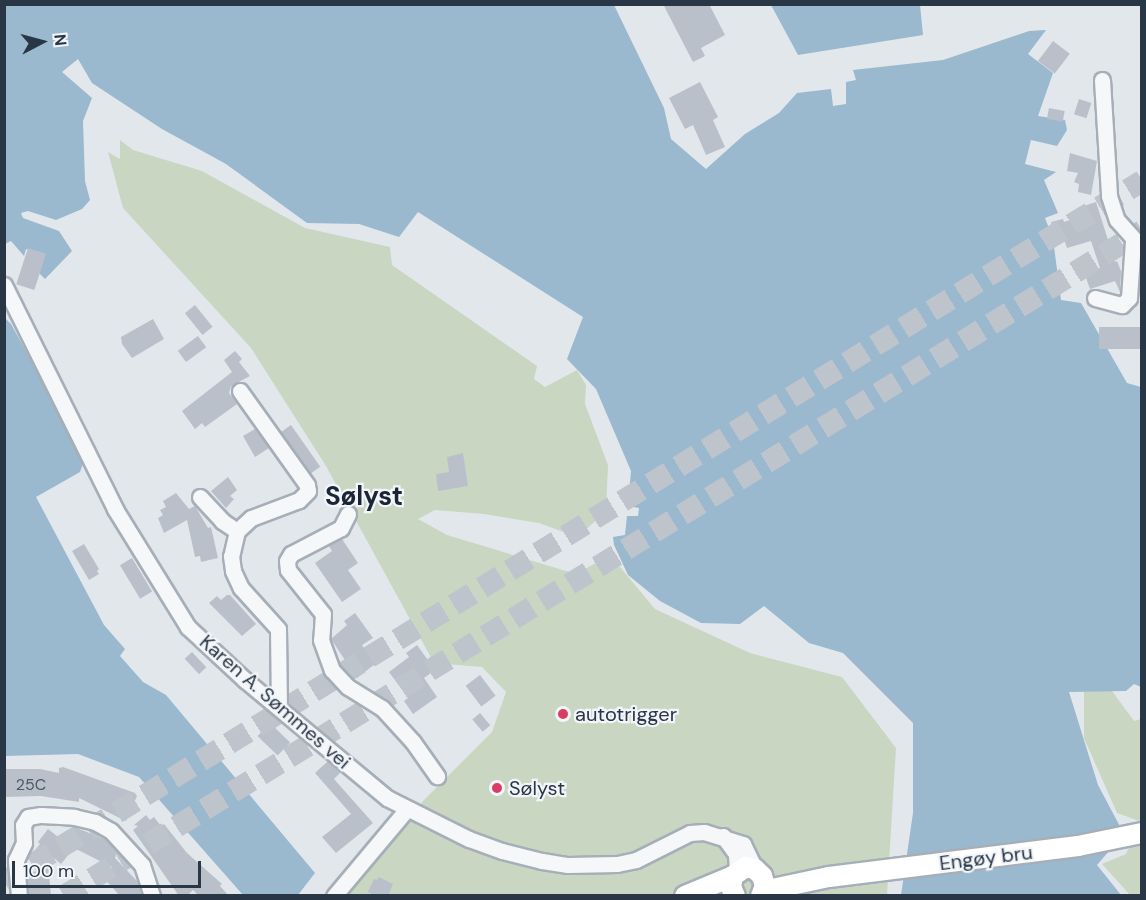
<!DOCTYPE html>
<html>
<head>
<meta charset="utf-8">
<style>
  body { margin:0 }
  #map { position:relative; width:1146px; height:900px; overflow:hidden; background:#e2e7ec; font-family:"DM Sans",sans-serif }
  div>[style] { position:absolute }
  .green>* { inset:0; background:#c9d6c2 }
  .water>* { inset:0; background:#9ab8ce }
  .building>* { inset:0; background:#b9c0ca; transform-origin:0 0 }
  .highway-tunnel>* { height:22px; margin-top:-11px; transform-origin:0; background:repeating-linear-gradient(90deg,#bdc4cb 0 22px,transparent 0 33px) }
  .roads { filter:drop-shadow(2px 0 #a6aeb7) drop-shadow(-2px 0 #a6aeb7) drop-shadow(0 2px #a6aeb7) drop-shadow(0 -2px #a6aeb7) }
  .minor>* { height:15px; margin:-7.5px; padding:0 7.5px; transform-origin:7.5px; border-radius:7.5px; background:#f5f7f9 }
  .major>* { height:20px; margin:-10px; padding:0 10px; transform-origin:10px; border-radius:10px; background:#fff }
  .dots>* { width:16px; height:16px; translate:-50% -50%; box-sizing:border-box; border:3px solid #f2f5f9; border-radius:50% }
  span { translate:-50% -50%; white-space:nowrap; text-align:center; line-height:1.15; -webkit-text-stroke:4.5px #f2f5f9; paint-order:stroke }
  .number-label { font-size:16px; color:#4c5866 }
  .number-label span { -webkit-text-stroke-width:0 }
  .street-label { font-size:20px; color:#283645 }
  .poi-label { font-size:20px; color:#283645 }
  .left { translate:0 -50%; text-align:left }
  .district-label { font-size:26px; color:#1a2636; font-weight:700 }
  .frame { position:absolute; inset:0; border:6px solid #283645; pointer-events:none }
  .north { position:absolute; left:12px; top:12px; width:60px; height:60px; -webkit-text-stroke:4px #f2f5f9; paint-order:stroke; rotate:84deg; font-size:16px; font-weight:700; line-height:24px; text-align:center; color:#283645 }
  .north::after { content:''; display:block; margin:auto; width:21px; height:27px; background:#283645; clip-path:polygon(50% 0,100% 100%,50% 72%,0 100%) }
  .scale { position:absolute; left:12px; top:861px; width:189px; height:27px; box-sizing:border-box; border:3px solid #283645; border-top:0; padding-left:8px; font-size:18px; line-height:21px; white-space:nowrap; color:#283645; -webkit-text-stroke:4px #f2f5f9; paint-order:stroke }
</style>
</head>
<body>
<div id="map">
  <div class="green">
    <i style="clip-path:polygon(120px 140px,133px 150px,202px 171px,305px 228px,390px 247px,392px 265px,537px 366px,534px 379px,545px 387px,577px 370px,586px 385px,585px 404px,608px 465px,606px 512px,577px 537px,539px 523px,484px 514px,435px 510px,418px 519px,447px 535px,576px 574px,610px 555px,655px 609px,750px 653px,842px 677px,896px 748px,887px 895px,347px 895px,424px 800px,492px 732px,506px 692px,482px 667px,434px 663px,326px 466px,251px 348px,123px 208px,108px 152px,120px 159px)"></i>
    <i style="clip-path:polygon(1084px 691px,1112px 691px,1134px 721px,1141px 719px,1141px 895px,1130px 895px,1102px 864px,1126px 854px,1139px 821px,1117px 813px,1084px 738px)"></i>
  </div>
  <div class="water">
    <i style="clip-path:polygon(4px 5px,614px 5px,664px 108px,671px 139px,706px 169px,745px 134px,779px 113px,797px 93px,831px 89px,833px 106px,846px 104px,846px 82px,856px 80px,853px 70px,943px 60px,1029px 31px,1046px 30px,1028px 54px,1053px 73px,1038px 116px,1065px 120px,1067px 130px,1057px 146px,1031px 140px,1025px 164px,1056px 172px,1044px 180px,1058px 213px,1045px 218px,1053px 239px,1061px 300px,1081px 303px,1127px 383px,1141px 387px,1141px 687px,1134px 684px,1126px 691px,1069px 692px,1098px 785px,1124px 834px,1097px 865px,1121px 895px,901px 895px,913px 813px,913px 723px,843px 653px,809px 643px,764px 606px,740px 624px,701px 623px,660px 601px,628px 575px,614px 545px,613px 537px,625px 535px,627px 516px,638px 516px,639px 508px,628px 506px,631px 471px,596px 389px,567px 359px,583px 317px,418px 212px,399px 237px,359px 224px,307px 223px,226px 164px,162px 129px,92px 83px,78px 59px,62px 72px,92px 98px,83px 121px,85px 181px,90px 200px,82px 209px,56px 220px,28px 211px,21px 213px,23px 218px,59px 231px,72px 251px,45px 279px,39px 273px,45px 255px,26px 249px,24px 256px,11px 241px,5px 244px)"></i>
    <i style="clip-path:polygon(771px 5px,920px 5px,923px 35px,798px 55px)"></i>
    <i style="clip-path:polygon(4px 317px,11px 324px,85px 458px,80px 472px,36px 497px,104px 625px,125px 649px,120px 656px,143px 682px,166px 695px,315px 873px,298px 895px,243px 895px,139px 777px,78px 754px,5px 756px)"></i>
  </div>
  <div class="building">
    <i style="clip-path:polygon(663px 4px,709px 4px,725px 35px,701px 48px,705px 56px,693px 62px)"></i>
    <i style="left:1053px;top:41px;width:21px;height:25px;rotate:37deg"></i>
    <i style="clip-path:polygon(700px 82px,718px 117px,713px 120px,725px 147px,706px 155px,693px 125px,685px 129px,669px 98px)"></i>
    <i style="left:1079px;top:99px;width:13px;height:16px;rotate:18deg"></i>
    <i style="left:1049px;top:108px;width:16px;height:11px;rotate:11deg"></i>
    <i style="clip-path:polygon(1070px 153px,1097px 161px,1091px 195px,1078px 192px,1079px 184px,1074px 182px,1078px 173px,1067px 171px)"></i>
    <i style="clip-path:polygon(1096px 202px,1115px 262px,1117px 261px,1121px 271px,1120px 292px,1115px 281px,1090px 289px,1085px 275px,1100px 268px,1091px 241px,1067px 248px,1062px 234px,1055px 236px,1051px 222px,1063px 219px,1064px 222px,1084px 215px,1081px 207px)"></i>
    <i style="left:28px;top:248px;width:19px;height:38px;rotate:18deg"></i>
    <i style="left:195px;top:305px;width:28px;height:13px;rotate:51deg"></i>
    <i style="clip-path:polygon(153px 319px,164px 339px,132px 358px,122px 344px,121px 337px)"></i>
    <i style="left:1142px;top:327px;width:22px;height:43px;rotate:90deg"></i>
    <i style="left:198px;top:336px;width:14px;height:25px;rotate:54deg"></i>
    <i style="clip-path:polygon(235px 351px,242px 359px,239px 362px,250px 376px,231px 386px,229px 393px,237px 404px,205px 427px,202px 423px,195px 429px,182px 411px,232px 372px,224px 360px)"></i>
    <i style="left:291px;top:425px;width:51px;height:12px;rotate:55deg"></i>
    <i style="clip-path:polygon(255px 429px,269px 448px,255px 457px,243px 436px)"></i>
    <i style="clip-path:polygon(463px 453px,468px 486px,438px 491px,436px 474px,449px 472px,447px 457px)"></i>
    <i style="clip-path:polygon(228px 477px,237px 490px,230px 496px,234px 499px,226px 508px,211px 491px)"></i>
    <i style="clip-path:polygon(176px 493px,189px 509px,195px 506px,208px 528px,211px 527px,218px 558px,201px 562px,200px 556px,195px 557px,187px 520px,164px 533px,158px 518px,163px 515px,160px 510px,166px 507px,163px 501px)"></i>
    <i style="clip-path:polygon(342px 539px,358px 563px,348px 570px,361px 589px,342px 602px,315px 563px,332px 551px,329px 546px)"></i>
    <i style="clip-path:polygon(84px 544px,99px 569px,97px 571px,99px 574px,89px 580px,72px 551px)"></i>
    <i style="left:132px;top:558px;width:39px;height:14px;rotate:59deg"></i>
    <i style="clip-path:polygon(227px 595px,230px 595px,256px 624px,242px 636px,209px 603px,217px 596px,221px 600px)"></i>
    <i style="clip-path:polygon(355px 613px,373px 638px,362px 645px,375px 664px,357px 678px,331px 639px,347px 625px,344px 621px)"></i>
    <i style="clip-path:polygon(417px 645px,435px 670px,424px 678px,437px 697px,413px 714px,404px 701px,408px 698px,389px 672px,409px 657px,406px 653px)"></i>
    <i style="left:192px;top:652px;width:21px;height:10px;rotate:47deg"></i>
    <i style="left:480px;top:675px;width:26px;height:18px;rotate:53deg"></i>
    <i style="left:480px;top:713px;width:16px;height:10px;rotate:50deg"></i>
    <i style="left:270px;top:723px;width:28px;height:18px;rotate:44deg"></i>
    <i style="clip-path:polygon(328px 761px,341px 772px,334px 779px,373px 823px,336px 853px,322px 837px,351px 814px,315px 773px)"></i>
    <i style="clip-path:polygon(63px 767px,135px 793px,137px 796px,126px 821px,79px 798px,79px 802px,41px 796px,4px 797px,4px 769px,40px 769px,59px 773px,59px 768px)"></i>
    <i style="clip-path:polygon(146px 815px,150px 820px,154px 817px,161px 826px,164px 824px,187px 853px,222px 884px,220px 886px,229px 896px,199px 896px,193px 890px,187px 896px,179px 896px,133px 830px,138px 826px,134px 825px)"></i>
    <i style="clip-path:polygon(74px 827px,105px 839px,117px 852px,115px 858px,137px 881px,142px 896px,120px 896px,102px 876px,112px 867px,74px 848px,61px 864px,47px 852px,51px 896px,29px 896px,27px 872px,43px 871px,28px 859px,40px 844px,38px 842px,48px 829px,67px 844px)"></i>
    <i style="clip-path:polygon(379px 877px,393px 884px,388px 896px,376px 896px,368px 892px,374px 879px,377px 880px)"></i>
  </div>
  <div class="highway-tunnel">
    <i style="left:4px;top:882px;width:1337px;rotate:-31.63deg"></i>
    <i style="left:64px;top:896px;width:1267px;rotate:-31.67deg"></i>
  </div>
  <div class="roads">
    <div class="minor">
      <i style="left:1102px;top:80px;width:116px;rotate:86.5deg"></i>
      <i style="left:1109px;top:196px;width:25px;rotate:72deg"></i>
      <i style="left:1117px;top:220px;width:38px;rotate:48deg"></i>
      <i style="left:4px;top:285px;width:250px;rotate:63.6deg"></i>
      <i style="left:115px;top:509px;width:139px;rotate:58.3deg"></i>
      <i style="left:188px;top:627px;width:78px;rotate:42.9deg"></i>
      <i style="left:245px;top:680px;width:185px;rotate:39.7deg"></i>
      <i style="left:387px;top:798px;width:92px;rotate:26.6deg"></i>
      <i style="left:469px;top:839px;width:35px;rotate:20deg"></i>
      <i style="left:502px;top:851px;width:41px;rotate:14deg"></i>
      <i style="left:542px;top:861px;width:26px;rotate:9deg"></i>
      <i style="left:568px;top:865px;width:49px;rotate:-1.2deg"></i>
      <i style="left:617px;top:864px;width:19px;rotate:-12deg"></i>
      <i style="left:636px;top:860px;width:60px;rotate:-26.6deg"></i>
      <i style="left:690px;top:833px;width:14px;rotate:-4deg"></i>
      <i style="left:704px;top:832px;width:41px;rotate:17.1deg"></i>
      <i style="left:743px;top:844px;width:28px;rotate:64deg"></i>
      <i style="left:1095px;top:298px;width:28px;rotate:15deg"></i>
      <i style="left:1122px;top:305px;width:10px;rotate:-45deg"></i>
      <i style="left:1129px;top:298px;width:57px;rotate:-86deg"></i>
      <i style="left:240px;top:391px;width:115px;rotate:54.5deg"></i>
      <i style="left:307px;top:485px;width:6px;rotate:81deg"></i>
      <i style="left:308px;top:491px;width:13px;rotate:135deg"></i>
      <i style="left:299px;top:500px;width:51px;rotate:159.4deg"></i>
      <i style="left:251px;top:518px;width:19px;rotate:137deg"></i>
      <i style="left:237px;top:531px;width:26px;rotate:103deg"></i>
      <i style="left:231px;top:556px;width:15px;rotate:82deg"></i>
      <i style="left:233px;top:571px;width:19px;rotate:65deg"></i>
      <i style="left:241px;top:588px;width:55px;rotate:47.9deg"></i>
      <i style="left:278px;top:629px;width:78px;rotate:89.3deg"></i>
      <i style="left:200px;top:497px;width:33px;rotate:47deg"></i>
      <i style="left:222px;top:521px;width:18px;rotate:34deg"></i>
      <i style="left:348px;top:514px;width:16px;rotate:117deg"></i>
      <i style="left:341px;top:528px;width:56px;rotate:152.5deg"></i>
      <i style="left:291px;top:554px;width:8px;rotate:120deg"></i>
      <i style="left:287px;top:561px;width:9px;rotate:84deg"></i>
      <i style="left:288px;top:570px;width:56px;rotate:51.5deg"></i>
      <i style="left:323px;top:614px;width:26px;rotate:94deg"></i>
      <i style="left:321px;top:640px;width:32px;rotate:70deg"></i>
      <i style="left:332px;top:670px;width:23px;rotate:47deg"></i>
      <i style="left:348px;top:687px;width:40px;rotate:32deg"></i>
      <i style="left:382px;top:708px;width:46px;rotate:47.6deg"></i>
      <i style="left:413px;top:742px;width:42px;rotate:54.8deg"></i>
      <i style="left:723px;top:836px;width:22px;rotate:54deg"></i>
      <i style="left:736px;top:854px;width:17px;rotate:87deg"></i>
      <i style="left:19px;top:896px;width:36px;rotate:-95deg"></i>
      <i style="left:16px;top:860px;width:19px;rotate:-65deg"></i>
      <i style="left:24px;top:843px;width:18px;rotate:-93deg"></i>
      <i style="left:23px;top:825px;width:9px;rotate:-58deg"></i>
      <i style="left:28px;top:817px;width:13px;rotate:-9deg"></i>
      <i style="left:41px;top:815px;width:33px;rotate:3deg"></i>
      <i style="left:74px;top:817px;width:22px;rotate:13deg"></i>
      <i style="left:95px;top:822px;width:18px;rotate:29deg"></i>
      <i style="left:111px;top:831px;width:46px;rotate:47.6deg"></i>
      <i style="left:142px;top:865px;width:33px;rotate:72deg"></i>
      <i style="left:334px;top:896px;width:114px;rotate:-50deg"></i>
    </div>
    <div class="major">
      <i style="left:763px;top:891px;width:67px;rotate:-12deg"></i>
      <i style="left:829px;top:877px;width:251px;rotate:-7.1deg"></i>
      <i style="left:1078px;top:846px;width:65px;rotate:-11.5deg"></i>
      <i style="left:685px;top:896px;width:52px;rotate:-22.6deg"></i>
      <i style="left:735px;top:896px;width:10px;rotate:-114deg"></i>
      <i style="left:731px;top:887px;width:11px;rotate:-80deg"></i>
      <i style="left:733px;top:876px;width:16px;rotate:-35deg"></i>
      <i style="left:746px;top:867px;width:9px;rotate:13deg"></i>
      <i style="left:755px;top:869px;width:10px;rotate:45deg"></i>
      <i style="left:762px;top:876px;width:10px;rotate:73deg"></i>
      <i style="left:765px;top:886px;width:11px;rotate:112deg"></i>
    </div>
  </div>
  <div class="dots">
    <i style="left:563px;top:714px;background:#da3d63"></i>
    <i style="left:497px;top:788px;background:#da3d63"></i>
  </div>
  <div class="number-label">
    <span style="left:31px;top:785px">25C</span>
  </div>
  <div class="street-label">
    <span style="left:275px;top:702px;rotate:41deg">Karen A. Sømmes vei</span>
    <span style="left:986px;top:858px;rotate:-7deg">Engøy bru</span>
  </div>
  <div class="poi-label">
    <span class="left" style="left:575px;top:714px">autotrigger</span>
    <span class="left" style="left:509px;top:788px">Sølyst</span>
  </div>
  <div class="district-label">
    <span style="left:364px;top:497px">Sølyst</span>
  </div>
  <div class="frame"></div>
  <div class="north">N</div>
  <div class="scale">100 m</div>
</div>
</body>
</html>
